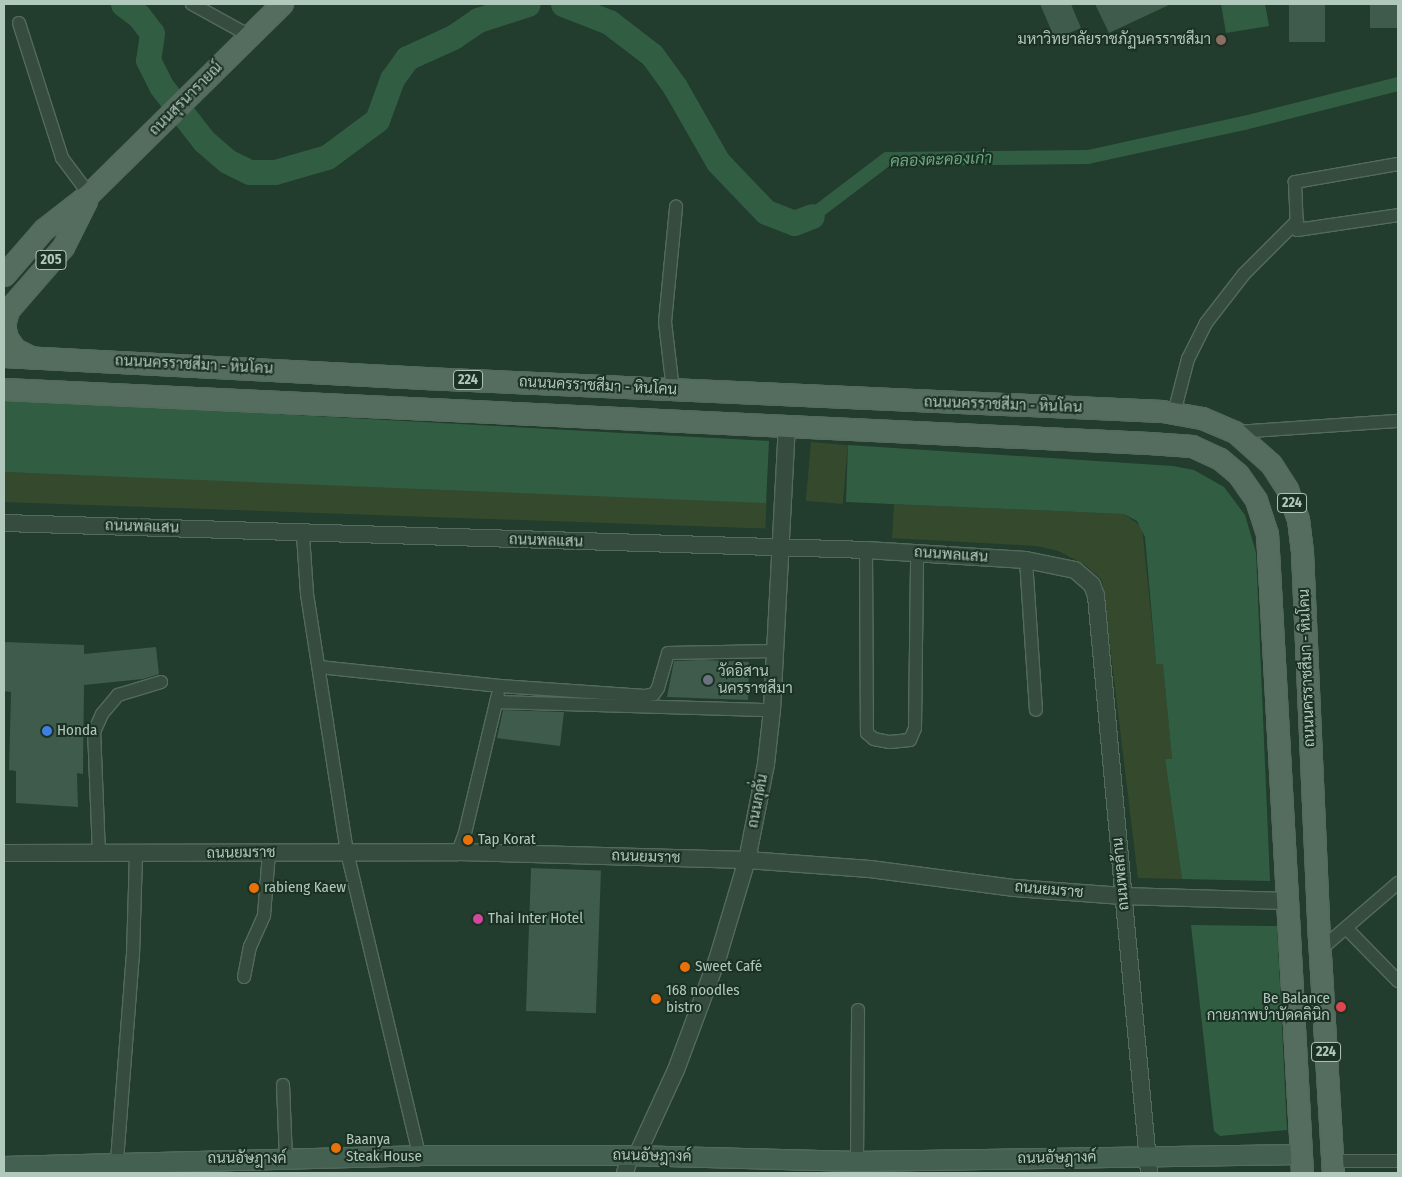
<!DOCTYPE html>
<html>
<head>
<meta charset="utf-8">
<style>
  body { margin:0 }
  #map { position:relative; width:1402px; height:1177px; overflow:hidden; background:#223c2d; font-family:"Fira Sans Condensed",Sarabun,sans-serif }
  div>[style] { position:absolute }
  .green>* { inset:0; background:#354a2d; transform-origin:0 0 }
  .water>* { inset:0; background:#315e43 }
  .canal>* { height:14px; margin:-7px; padding:0 7px; transform-origin:7px; border-radius:7px; background:#315e43 }
  .river>* { height:25px; margin:-12.5px; padding:0 12.5px; transform-origin:12.5px; border-radius:12.5px; background:#315e43 }
  .building>* { inset:0; background:#3e5b4b; transform-origin:0 0 }
  .roads { filter:drop-shadow(1px 0 #546a5d) drop-shadow(-1px 0 #546a5d) drop-shadow(0 1px #546a5d) drop-shadow(0 -1px #546a5d) }
  .minor>* { height:12px; margin:-6px; padding:0 6px; transform-origin:6px; border-radius:6px; background:#364c3f }
  .tertiary>* { height:16px; margin:-8px; padding:0 8px; transform-origin:8px; border-radius:8px; background:#364c3f }
  .secondary>* { height:19px; margin:-9.5px; padding:0 9.5px; transform-origin:9.5px; border-radius:9.5px; background:#446051 }
  .primary>* { height:21px; margin:-10.5px; padding:0 10.5px; transform-origin:10.5px; border-radius:10.5px; background:#546d5e }
  .dots>* { width:14px; height:14px; translate:-50% -50%; box-sizing:border-box; border:2px solid #1b3124; border-radius:50% }
  span { translate:-50% -50%; white-space:nowrap; text-align:center; line-height:1.15; -webkit-text-stroke:4px #1b3124; paint-order:stroke }
  .shield-label span { padding:1px 4px; background:#1b3124; border:1px solid; border-radius:4px; -webkit-text-stroke-width:0 }
  .shield-label { font-size:14px; color:#b1c8bc; font-weight:700 }
  .poi-label { font-size:15px; color:#b1c8bc }
  .right { translate:-100% -50%; text-align:right }
  .left { translate:0 -50%; text-align:left }
  .street-label { font-size:15px; color:#b1c8bc }
  .water-label { font-size:16px; color:#69a883; font-style:italic }
  .frame { position:absolute; inset:0; border:5px solid #b1c8bc; pointer-events:none }
</style>
</head>
<body>
<div id="map">
  <div class="green">
    <i style="left:811px;top:442px;width:37px;height:59px;rotate:5deg"></i>
    <i style="left:4px;top:472px;width:763px;height:30px;rotate:2deg"></i>
    <i style="clip-path:polygon(894px 504px,1124px 514px,1142px 527px,1156px 664px,1163px 664px,1172px 759px,1165px 760px,1182px 879px,1138px 878px,1102px 580px,1084px 564px,1058px 551px,1037px 546px,892px 538px)"></i>
  </div>
  <div class="water">
    <i style="clip-path:polygon(1221px 4px,1265px 4px,1269px 26px,1226px 33px)"></i>
    <i style="clip-path:polygon(4px 399px,769px 441px,766px 503px,4px 472px)"></i>
    <i style="clip-path:polygon(848px 445px,1173px 466px,1194px 470px,1224px 487px,1245px 515px,1256px 553px,1270px 881px,1182px 879px,1165px 759px,1172px 759px,1163px 664px,1156px 664px,1145px 537px,1137px 521px,1124px 514px,846px 502px)"></i>
    <i style="clip-path:polygon(1191px 925px,1277px 926px,1287px 1130px,1220px 1136px,1214px 1131px)"></i>
  </div>
  <div class="canal">
    <i style="left:812px;top:216px;width:94px;rotate:-37.2deg"></i>
    <i style="left:887px;top:159px;width:201px;rotate:-0.6deg"></i>
    <i style="left:1088px;top:157px;width:160px;rotate:-12.3deg"></i>
    <i style="left:1244px;top:123px;width:159px;rotate:-14.2deg"></i>
  </div>
  <div class="river">
    <i style="left:123px;top:4px;width:20px;rotate:37deg"></i>
    <i style="left:139px;top:16px;width:21px;rotate:53deg"></i>
    <i style="left:152px;top:33px;width:27px;rotate:98deg"></i>
    <i style="left:148px;top:60px;width:29px;rotate:63deg"></i>
    <i style="left:161px;top:86px;width:70px;rotate:52deg"></i>
    <i style="left:204px;top:141px;width:30px;rotate:41deg"></i>
    <i style="left:227px;top:161px;width:25px;rotate:26deg"></i>
    <i style="left:250px;top:172px;width:25px"></i>
    <i style="left:275px;top:172px;width:54px;rotate:-16.1deg"></i>
    <i style="left:327px;top:157px;width:62px;rotate:-36.5deg"></i>
    <i style="left:377px;top:120px;width:44px;rotate:-69.9deg"></i>
    <i style="left:392px;top:79px;width:26px;rotate:-54deg"></i>
    <i style="left:407px;top:58px;width:51px;rotate:-24.5deg"></i>
    <i style="left:453px;top:37px;width:30px;rotate:-34deg"></i>
    <i style="left:478px;top:20px;width:52px;rotate:-17.7deg"></i>
    <i style="left:563px;top:4px;width:49px;rotate:21.4deg"></i>
    <i style="left:609px;top:22px;width:54px;rotate:37.5deg"></i>
    <i style="left:652px;top:55px;width:39px;rotate:54deg"></i>
    <i style="left:675px;top:87px;width:86px;rotate:60.2deg"></i>
    <i style="left:718px;top:162px;width:69px;rotate:46.2deg"></i>
    <i style="left:766px;top:212px;width:30px;rotate:21deg"></i>
    <i style="left:794px;top:223px;width:19px;rotate:-21deg"></i>
  </div>
  <div class="building">
    <i style="clip-path:polygon(1040px 4px,1071px 4px,1081px 28px,1055px 39px)"></i>
    <i style="clip-path:polygon(1095px 4px,1171px 4px,1109px 33px)"></i>
    <i style="left:1289px;top:4px;width:36px;height:38px"></i>
    <i style="left:1370px;top:4px;width:28px;height:24px"></i>
    <i style="clip-path:polygon(4px 642px,84px 645px,84px 654px,156px 647px,159px 674px,143px 679px,84px 685px,83px 774px,77px 773px,78px 807px,16px 803px,16px 771px,9px 770px,11px 692px,4px 691px)"></i>
    <i style="clip-path:polygon(703px 660px,749px 662px,748px 700px,667px 697px,674px 661px)"></i>
    <i style="clip-path:polygon(503px 710px,564px 712px,560px 746px,497px 738px)"></i>
    <i style="left:531px;top:868px;width:70px;height:143px;rotate:2deg"></i>
  </div>
  <div class="roads">
    <div class="minor">
      <i style="left:192px;top:4px;width:66px;rotate:28.9deg"></i>
      <i style="left:19px;top:23px;width:142px;rotate:72.3deg"></i>
      <i style="left:62px;top:158px;width:45px;rotate:53.1deg"></i>
      <i style="left:1398px;top:164px;width:105px;rotate:170.1deg"></i>
      <i style="left:1295px;top:182px;width:48px;rotate:87.6deg"></i>
      <i style="left:1297px;top:230px;width:102px;rotate:-8.4deg"></i>
      <i style="left:673px;top:390px;width:68px;rotate:-96.7deg"></i>
      <i style="left:665px;top:322px;width:116px;rotate:-84.5deg"></i>
      <i style="left:1174px;top:413px;width:56px;rotate:-75.5deg"></i>
      <i style="left:1188px;top:359px;width:40px;rotate:-63.4deg"></i>
      <i style="left:1206px;top:323px;width:62px;rotate:-52.2deg"></i>
      <i style="left:1244px;top:274px;width:75px;rotate:-45deg"></i>
      <i style="left:1235px;top:432px;width:163px;rotate:-3.9deg"></i>
      <i style="left:303px;top:535px;width:59px;rotate:86.1deg"></i>
      <i style="left:307px;top:594px;width:261px;rotate:81.2deg"></i>
      <i style="left:347px;top:852px;width:311px;rotate:76.6deg"></i>
      <i style="left:866px;top:550px;width:183px;rotate:89.7deg"></i>
      <i style="left:867px;top:733px;width:9px;rotate:41deg"></i>
      <i style="left:874px;top:739px;width:16px;rotate:11deg"></i>
      <i style="left:890px;top:742px;width:20px;rotate:-6deg"></i>
      <i style="left:910px;top:740px;width:13px;rotate:-67deg"></i>
      <i style="left:915px;top:728px;width:175px;rotate:-89.3deg"></i>
      <i style="left:1026px;top:560px;width:150px;rotate:86.2deg"></i>
      <i style="left:319px;top:667px;width:182px;rotate:6deg"></i>
      <i style="left:500px;top:686px;width:145px;rotate:3.9deg"></i>
      <i style="left:645px;top:696px;width:9px;rotate:-13deg"></i>
      <i style="left:654px;top:694px;width:7px;rotate:-56deg"></i>
      <i style="left:658px;top:688px;width:36px;rotate:-74deg"></i>
      <i style="left:668px;top:653px;width:106px;rotate:-1.1deg"></i>
      <i style="left:496px;top:702px;width:276px;rotate:1.7deg"></i>
      <i style="left:458px;top:852px;width:20px;rotate:-70deg"></i>
      <i style="left:465px;top:833px;width:142px;rotate:-76.6deg"></i>
      <i style="left:99px;top:854px;width:122px;rotate:-92.3deg"></i>
      <i style="left:94px;top:732px;width:20px;rotate:-66deg"></i>
      <i style="left:102px;top:714px;width:25px;rotate:-50deg"></i>
      <i style="left:118px;top:695px;width:45px;rotate:-16.8deg"></i>
      <i style="left:1347px;top:929px;width:73px;rotate:45.6deg"></i>
      <i style="left:1320px;top:950px;width:103px;rotate:-40.7deg"></i>
      <i style="left:244px;top:977px;width:31px;rotate:-79deg"></i>
      <i style="left:250px;top:947px;width:35px;rotate:-66deg"></i>
      <i style="left:264px;top:915px;width:62px;rotate:-85.4deg"></i>
      <i style="left:283px;top:1085px;width:74px;rotate:87.7deg"></i>
      <i style="left:117px;top:1161px;width:207px;rotate:-85.6deg"></i>
      <i style="left:133px;top:955px;width:101px;rotate:-88.3deg"></i>
      <i style="left:857px;top:1161px;width:151px;rotate:-89.6deg"></i>
      <i style="left:1332px;top:1161px;width:66px"></i>
    </div>
    <div class="tertiary">
      <i style="left:4px;top:523px;width:862px;rotate:1.79deg"></i>
      <i style="left:866px;top:550px;width:160px;rotate:3.6deg"></i>
      <i style="left:1026px;top:560px;width:50px;rotate:11.5deg"></i>
      <i style="left:1075px;top:570px;width:23px;rotate:41deg"></i>
      <i style="left:1092px;top:585px;width:12px;rotate:70deg"></i>
      <i style="left:1096px;top:596px;width:579px;rotate:84.75deg"></i>
      <i style="left:4px;top:853px;width:454px;rotate:-0.1deg"></i>
      <i style="left:458px;top:852px;width:289px;rotate:1.6deg"></i>
      <i style="left:747px;top:860px;width:123px;rotate:4.2deg"></i>
      <i style="left:870px;top:869px;width:146px;rotate:7.5deg"></i>
      <i style="left:1015px;top:888px;width:108px;rotate:4.2deg"></i>
      <i style="left:1123px;top:896px;width:163px;rotate:1.8deg"></i>
      <i style="left:637px;top:1155px;width:94px;rotate:-65.4deg"></i>
      <i style="left:676px;top:1070px;width:121px;rotate:-69.6deg"></i>
      <i style="left:718px;top:957px;width:101px;rotate:-73.4deg"></i>
      <i style="left:747px;top:860px;width:98px;rotate:-78.8deg"></i>
      <i style="left:766px;top:764px;width:54px;rotate:-83.7deg"></i>
      <i style="left:772px;top:710px;width:284px;rotate:-87deg"></i>
      <i style="left:625px;top:1173px;width:19px;rotate:-74deg"></i>
    </div>
    <div class="secondary">
      <i style="left:4px;top:1166px;width:415px;rotate:-1.5deg"></i>
      <i style="left:419px;top:1155px;width:211px"></i>
      <i style="left:630px;top:1155px;width:227px;rotate:1.5deg"></i>
      <i style="left:857px;top:1161px;width:444px;rotate:-0.9deg"></i>
    </div>
    <div class="primary">
      <i style="left:4px;top:275px;width:61px;rotate:-49deg"></i>
      <i style="left:44px;top:229px;width:57px;rotate:-37.9deg"></i>
      <i style="left:89px;top:194px;width:271px;rotate:-44.6deg"></i>
      <i style="left:8px;top:310px;width:16px;rotate:105deg"></i>
      <i style="left:4px;top:325px;width:13px;rotate:77deg"></i>
      <i style="left:7px;top:338px;width:14px;rotate:54deg"></i>
      <i style="left:15px;top:349px;width:18px;rotate:27deg"></i>
      <i style="left:4px;top:320px;width:11px;rotate:-68deg"></i>
      <i style="left:8px;top:310px;width:84px;rotate:-48.9deg"></i>
      <i style="left:63px;top:247px;width:51px;rotate:-63.4deg"></i>
      <i style="left:4px;top:356px;width:421px;rotate:3deg"></i>
      <i style="left:424px;top:378px;width:739px;rotate:2.56deg"></i>
      <i style="left:1162px;top:411px;width:41px;rotate:9.9deg"></i>
      <i style="left:1202px;top:418px;width:36px;rotate:23deg"></i>
      <i style="left:1235px;top:432px;width:48px;rotate:41.6deg"></i>
      <i style="left:1271px;top:464px;width:30px;rotate:57deg"></i>
      <i style="left:1287px;top:489px;width:32px;rotate:70deg"></i>
      <i style="left:1298px;top:519px;width:33px;rotate:83deg"></i>
      <i style="left:1302px;top:552px;width:386px;rotate:87.5deg"></i>
      <i style="left:1319px;top:938px;width:235px;rotate:86.6deg"></i>
      <i style="left:4px;top:389px;width:1146px;rotate:2.7deg"></i>
      <i style="left:1149px;top:443px;width:43px;rotate:4deg"></i>
      <i style="left:1192px;top:446px;width:31px;rotate:25deg"></i>
      <i style="left:1220px;top:459px;width:23px;rotate:40deg"></i>
      <i style="left:1238px;top:474px;width:32px;rotate:55deg"></i>
      <i style="left:1256px;top:500px;width:35px;rotate:72deg"></i>
      <i style="left:1267px;top:533px;width:641px;rotate:86.87deg"></i>
    </div>
  </div>
  <div class="dots">
    <i style="left:1221px;top:40px;background:#8d6e63"></i>
    <i style="left:708px;top:680px;background:#6b7280"></i>
    <i style="left:47px;top:731px;background:#3f7fe0"></i>
    <i style="left:468px;top:840px;background:#e8710a"></i>
    <i style="left:254px;top:888px;background:#e8710a"></i>
    <i style="left:478px;top:919px;background:#d1479c"></i>
    <i style="left:685px;top:967px;background:#e8710a"></i>
    <i style="left:656px;top:999px;background:#e8710a"></i>
    <i style="left:1341px;top:1007px;background:#e0444e"></i>
    <i style="left:336px;top:1148px;background:#e8710a"></i>
  </div>
  <div class="shield-label">
    <span style="left:51px;top:260px">205</span>
    <span style="left:468px;top:380px">224</span>
    <span style="left:1292px;top:503px">224</span>
    <span style="left:1326px;top:1052px">224</span>
  </div>
  <div class="poi-label">
    <span class="right" style="left:1211px;top:40px">มหาวิทยาลัยราชภัฏนครราชสีมา</span>
    <span class="left" style="left:718px;top:680px">วัดอิสาน<br>นครราชสีมา</span>
    <span class="left" style="left:57px;top:731px">Honda</span>
    <span class="left" style="left:478px;top:840px">Tap Korat</span>
    <span class="left" style="left:264px;top:888px">rabieng Kaew</span>
    <span class="left" style="left:488px;top:919px">Thai Inter Hotel</span>
    <span class="left" style="left:695px;top:967px">Sweet Café</span>
    <span class="left" style="left:666px;top:999px">168 noodles<br>bistro</span>
    <span class="right" style="left:1330px;top:1007px">Be Balance<br>กายภาพบำบัดคลินิก</span>
    <span class="left" style="left:346px;top:1148px">Baanya<br>Steak House</span>
  </div>
  <div class="street-label">
    <span style="left:186px;top:99px;rotate:-45deg">ถนนสุรนารายณ์</span>
    <span style="left:194px;top:365px;rotate:3deg">ถนนนครราชสีมา - หินโคน</span>
    <span style="left:598px;top:386px;rotate:3deg">ถนนนครราชสีมา - หินโคน</span>
    <span style="left:1003px;top:405px;rotate:2deg">ถนนนครราชสีมา - หินโคน</span>
    <span style="left:142px;top:527px;rotate:2deg">ถนนพลแสน</span>
    <span style="left:546px;top:541px;rotate:2deg">ถนนพลแสน</span>
    <span style="left:951px;top:555px;rotate:4deg">ถนนพลแสน</span>
    <span style="left:1307px;top:668px;rotate:-92deg">ถนนนครราชสีมา - หินโคน</span>
    <span style="left:758px;top:801px;rotate:-79deg">ถนนกุดั่น</span>
    <span style="left:241px;top:853px;rotate:-1deg">ถนนยมราช</span>
    <span style="left:646px;top:857px;rotate:2deg">ถนนยมราช</span>
    <span style="left:1121px;top:874px;rotate:-95deg">ถนนพลล้าน</span>
    <span style="left:1049px;top:890px;rotate:5deg">ถนนยมราช</span>
    <span style="left:652px;top:1156px;rotate:1deg">ถนนอัษฎางค์</span>
    <span style="left:1057px;top:1158px;rotate:-1deg">ถนนอัษฎางค์</span>
    <span style="left:247px;top:1159px">ถนนอัษฎางค์</span>
  </div>
  <div class="water-label">
    <span style="left:941px;top:160px;rotate:-2deg">คลองตะคองเก่า</span>
  </div>
  <div class="frame"></div>
</div>
</body>
</html>
